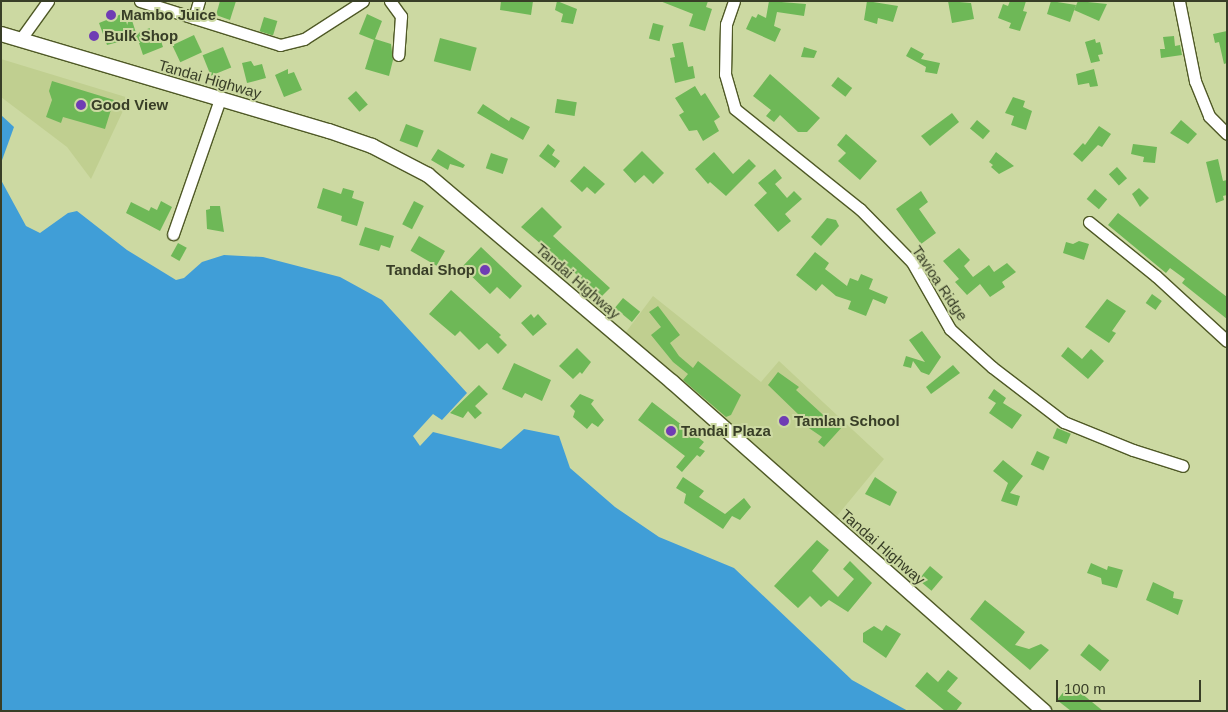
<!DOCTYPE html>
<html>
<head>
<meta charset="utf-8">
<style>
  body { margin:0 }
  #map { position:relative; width:1228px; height:712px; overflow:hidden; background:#ccd9a2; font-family:Arial,sans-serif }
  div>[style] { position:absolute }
  .built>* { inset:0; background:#c0cf90 }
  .water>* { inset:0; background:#409ed7 }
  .building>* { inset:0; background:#6eb857; transform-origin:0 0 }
  .roads { filter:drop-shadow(1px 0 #4f5926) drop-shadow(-1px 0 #4f5926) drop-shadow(0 1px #4f5926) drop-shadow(0 -1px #4f5926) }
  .minor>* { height:11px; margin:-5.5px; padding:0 5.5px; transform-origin:5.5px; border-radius:5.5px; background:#fff }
  .major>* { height:14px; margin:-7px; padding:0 7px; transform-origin:7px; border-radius:7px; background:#fff }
  .dots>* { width:14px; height:14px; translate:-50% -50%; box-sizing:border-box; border:2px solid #ccd9a2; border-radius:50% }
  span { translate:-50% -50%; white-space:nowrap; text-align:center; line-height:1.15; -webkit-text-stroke:4px #ccd9a2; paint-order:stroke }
  .poi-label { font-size:15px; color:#383e27; font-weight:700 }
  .left { translate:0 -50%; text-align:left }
  .right { translate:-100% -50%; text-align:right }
  .street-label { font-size:15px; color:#383e27 }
  .frame { position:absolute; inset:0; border:2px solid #383e27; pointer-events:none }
  .scale { position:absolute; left:1056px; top:680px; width:145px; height:22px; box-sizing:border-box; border:2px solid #383e27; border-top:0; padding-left:6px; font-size:15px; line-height:18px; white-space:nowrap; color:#383e27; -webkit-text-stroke:4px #ccd9a2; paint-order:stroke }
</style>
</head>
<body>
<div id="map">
  <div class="built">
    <i style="clip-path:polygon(1px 59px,129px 98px,91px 179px,67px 147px,1px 97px)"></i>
    <i style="clip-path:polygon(653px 296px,761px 382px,779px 361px,884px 459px,837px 516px,623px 336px)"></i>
  </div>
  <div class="water">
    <i style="clip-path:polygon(1px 115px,14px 127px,1px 163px)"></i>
    <i style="clip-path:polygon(1px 180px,26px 226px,40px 233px,68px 213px,77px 211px,127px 250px,176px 280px,184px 278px,202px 262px,224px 255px,263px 257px,340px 277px,382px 300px,467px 393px,442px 420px,433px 414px,413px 436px,420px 446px,433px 432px,501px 449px,524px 429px,559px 436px,570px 468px,615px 507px,659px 537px,734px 568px,852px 680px,908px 711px,1px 711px)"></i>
  </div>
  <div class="building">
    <i style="clip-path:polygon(220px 1px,236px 1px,230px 20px,216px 15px)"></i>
    <i style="clip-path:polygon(501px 1px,533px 1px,531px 15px,500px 10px)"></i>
    <i style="clip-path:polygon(557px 1px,577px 9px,573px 24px,561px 22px,563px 14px,555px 10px)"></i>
    <i style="clip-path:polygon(660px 1px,708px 1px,706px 7px,712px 9px,705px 31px,689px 26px,693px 14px)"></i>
    <i style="clip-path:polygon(769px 1px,806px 4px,804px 16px,777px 12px,774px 26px,781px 29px,775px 42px,746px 29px,752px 16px,756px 18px,758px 14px,766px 18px)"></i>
    <i style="clip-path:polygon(867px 1px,898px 6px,893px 22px,878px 18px,877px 24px,864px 20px)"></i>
    <i style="clip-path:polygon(948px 1px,971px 3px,974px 19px,952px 23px)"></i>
    <i style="clip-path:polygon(1010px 1px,1026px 1px,1023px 11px,1027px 12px,1020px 31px,1009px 28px,1011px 23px,998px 18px,1003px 4px,1008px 6px)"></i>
    <i style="clip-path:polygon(1051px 1px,1076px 5px,1070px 22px,1047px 14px)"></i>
    <i style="clip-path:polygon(1078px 1px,1107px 4px,1099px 21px,1074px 10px)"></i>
    <i style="clip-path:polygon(124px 13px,125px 18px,130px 14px,136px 33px,150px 28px,152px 35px,158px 32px,163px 47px,143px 55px,137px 37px,107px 45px,99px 23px)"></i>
    <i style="clip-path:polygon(367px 14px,382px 21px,375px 39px,391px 44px,393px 60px,389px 76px,365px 69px,374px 40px,359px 34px)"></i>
    <i style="left:264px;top:17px;width:14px;height:15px;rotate:17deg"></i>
    <i style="left:653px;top:23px;width:11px;height:16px;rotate:15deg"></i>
    <i style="clip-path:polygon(1227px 31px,1227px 63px,1224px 64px,1219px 42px,1215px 43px,1213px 34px)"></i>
    <i style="left:194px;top:35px;width:19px;height:24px;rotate:65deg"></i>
    <i style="clip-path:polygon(1174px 36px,1175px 46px,1180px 45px,1182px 55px,1161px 58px,1160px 49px,1165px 49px,1163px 37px)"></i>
    <i style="left:440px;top:38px;width:38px;height:24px;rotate:15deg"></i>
    <i style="clip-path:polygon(1095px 39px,1096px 43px,1100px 42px,1103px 54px,1098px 55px,1100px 61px,1091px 63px,1085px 42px)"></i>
    <i style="clip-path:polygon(683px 42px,688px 67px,693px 66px,695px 78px,675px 83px,670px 58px,675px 57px,672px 44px)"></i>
    <i style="left:223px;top:47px;width:22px;height:22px;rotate:68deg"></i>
    <i style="clip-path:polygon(804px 47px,817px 51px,814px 58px,801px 57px)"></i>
    <i style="clip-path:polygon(911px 47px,924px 54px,921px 59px,940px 63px,937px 74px,925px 72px,926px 67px,906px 56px)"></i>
    <i style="clip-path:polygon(251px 61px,254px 66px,262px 64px,266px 78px,247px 83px,242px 63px)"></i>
    <i style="clip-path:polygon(288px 69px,288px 74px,294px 72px,302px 90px,284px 97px,275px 75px)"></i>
    <i style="clip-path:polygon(1094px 69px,1098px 86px,1090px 87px,1089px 83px,1078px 85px,1076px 74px)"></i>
    <i style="clip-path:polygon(770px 74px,820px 118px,807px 132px,798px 132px,780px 115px,774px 122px,766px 116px,771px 110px,753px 96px)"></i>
    <i style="left:838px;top:77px;width:18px;height:11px;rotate:38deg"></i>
    <i style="clip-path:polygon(52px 81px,114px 100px,105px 129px,63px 117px,61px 123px,46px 117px,52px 100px,49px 91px)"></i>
    <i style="clip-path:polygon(695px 86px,701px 96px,705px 93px,720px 117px,714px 121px,719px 131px,703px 141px,697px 130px,689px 131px,679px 115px,684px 112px,675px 98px)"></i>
    <i style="left:356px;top:91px;width:18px;height:11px;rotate:49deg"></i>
    <i style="clip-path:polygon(1013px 97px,1025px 101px,1023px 107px,1032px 111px,1026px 130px,1011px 125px,1014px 116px,1005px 113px)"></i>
    <i style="left:557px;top:99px;width:20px;height:14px;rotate:9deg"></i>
    <i style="clip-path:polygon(483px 104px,509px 121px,511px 117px,530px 127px,523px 140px,477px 113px)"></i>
    <i style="clip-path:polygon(952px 113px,959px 122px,930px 146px,921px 136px)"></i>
    <i style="left:977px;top:120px;width:17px;height:11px;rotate:40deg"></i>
    <i style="clip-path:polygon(1181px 120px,1197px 134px,1188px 144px,1170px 133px)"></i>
    <i style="left:406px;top:124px;width:19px;height:18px;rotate:21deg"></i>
    <i style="clip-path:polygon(1099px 126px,1111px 134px,1102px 147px,1098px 145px,1082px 162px,1073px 154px,1083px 143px,1085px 145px)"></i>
    <i style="clip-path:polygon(846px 134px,877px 161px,860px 180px,838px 161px,846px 153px,837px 145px)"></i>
    <i style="clip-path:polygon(548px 144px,555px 150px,552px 155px,560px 161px,555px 168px,539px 156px)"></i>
    <i style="clip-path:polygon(1133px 144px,1157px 147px,1155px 163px,1143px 162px,1144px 157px,1131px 154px)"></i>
    <i style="clip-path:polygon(438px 149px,465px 165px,463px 168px,450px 164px,448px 170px,431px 160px)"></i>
    <i style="clip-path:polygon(642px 151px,664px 173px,653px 184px,644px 175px,635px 183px,623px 170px)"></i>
    <i style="clip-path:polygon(714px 152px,733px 174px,749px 159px,756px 166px,726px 196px,710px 182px,708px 184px,695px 169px)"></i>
    <i style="clip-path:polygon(996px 152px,1014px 166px,999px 174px,991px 167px,993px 165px,989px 162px)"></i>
    <i style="left:491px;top:153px;width:18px;height:16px;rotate:19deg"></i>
    <i style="clip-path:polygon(1218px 159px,1223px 181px,1227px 180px,1227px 195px,1223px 196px,1224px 200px,1216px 203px,1206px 162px)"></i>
    <i style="clip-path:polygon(584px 166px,605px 184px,595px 194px,587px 187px,582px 192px,570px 181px)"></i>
    <i style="left:1117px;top:167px;width:15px;height:11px;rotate:48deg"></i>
    <i style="clip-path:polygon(775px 169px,782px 178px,775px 184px,787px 198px,794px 191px,802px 199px,785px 214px,791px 221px,778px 232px,754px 205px,767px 193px,758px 183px)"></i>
    <i style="clip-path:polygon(323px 188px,341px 194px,343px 188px,354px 191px,352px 198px,364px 202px,357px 226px,341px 221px,342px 216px,317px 208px)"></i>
    <i style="clip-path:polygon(1139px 188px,1149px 198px,1140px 207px,1132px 194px)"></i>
    <i style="left:1095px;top:189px;width:16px;height:13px;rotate:40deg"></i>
    <i style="clip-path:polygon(921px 191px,928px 202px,919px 209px,936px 233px,921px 244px,896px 209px)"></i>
    <i style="clip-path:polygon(161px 201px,172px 207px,160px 231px,126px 213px,131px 202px,149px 211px,151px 207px,157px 210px)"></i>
    <i style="left:414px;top:201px;width:11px;height:26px;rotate:27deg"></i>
    <i style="clip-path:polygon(210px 206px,220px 206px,224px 232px,207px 229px,206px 210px,210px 209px)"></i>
    <i style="clip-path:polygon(542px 207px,562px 227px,553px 236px,610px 288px,602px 296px,521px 227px)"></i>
    <i style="clip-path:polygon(1118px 213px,1227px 297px,1227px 319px,1182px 283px,1185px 279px,1170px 268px,1166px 273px,1108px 225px)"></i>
    <i style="clip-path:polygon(827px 218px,836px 220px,839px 226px,821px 246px,811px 237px)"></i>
    <i style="clip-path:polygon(365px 227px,394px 236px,390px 248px,381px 245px,379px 251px,359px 245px)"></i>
    <i style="left:419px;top:236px;width:30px;height:17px;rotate:30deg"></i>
    <i style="clip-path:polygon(1079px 241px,1089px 244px,1084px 260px,1063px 253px,1066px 242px,1073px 244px)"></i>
    <i style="left:178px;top:243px;width:10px;height:15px;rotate:29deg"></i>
    <i style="clip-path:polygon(481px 247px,522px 286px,510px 299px,497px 287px,490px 294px,462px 267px)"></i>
    <i style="clip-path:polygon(959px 248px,970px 260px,964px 266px,973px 277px,989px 265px,994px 272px,1007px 263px,1016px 272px,1002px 282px,1005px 287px,990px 297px,980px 284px,967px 295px,955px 282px,959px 279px,943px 261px)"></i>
    <i style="clip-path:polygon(815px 252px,829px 263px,825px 269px,847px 286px,850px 278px,858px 281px,861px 274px,873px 279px,869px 289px,888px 297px,885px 304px,873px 299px,866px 316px,848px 309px,851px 301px,836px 296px,822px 284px,816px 291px,796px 275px)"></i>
    <i style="clip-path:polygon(451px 290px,501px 335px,499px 337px,507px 345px,498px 354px,487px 343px,479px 350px,460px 331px,455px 336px,429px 314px)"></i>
    <i style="left:1152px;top:294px;width:12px;height:11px;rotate:35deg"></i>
    <i style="left:623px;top:298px;width:22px;height:13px;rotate:39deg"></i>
    <i style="clip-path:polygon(1107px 299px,1126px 311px,1112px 331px,1116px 333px,1109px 343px,1085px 327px)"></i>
    <i style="clip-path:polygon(658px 306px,680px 335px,670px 343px,679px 356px,693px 368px,698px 361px,741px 395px,731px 415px,726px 417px,683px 380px,688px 374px,673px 362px,651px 335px,661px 327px,649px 312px)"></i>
    <i style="clip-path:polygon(531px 314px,534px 318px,538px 314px,547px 324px,533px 336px,521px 323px)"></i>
    <i style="clip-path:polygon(922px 331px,941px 357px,929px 375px,921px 372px,913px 361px,911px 368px,903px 366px,906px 356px,925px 362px,909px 340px)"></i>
    <i style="clip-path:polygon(1068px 347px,1082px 359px,1091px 349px,1104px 361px,1088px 379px,1061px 356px)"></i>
    <i style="clip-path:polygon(577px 348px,591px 362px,582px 374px,580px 372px,573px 379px,559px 366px)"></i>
    <i style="clip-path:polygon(514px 363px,551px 380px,542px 401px,525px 393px,522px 398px,502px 389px)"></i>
    <i style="clip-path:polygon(953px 365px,960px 373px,931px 394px,926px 387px)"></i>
    <i style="clip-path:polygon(778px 372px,799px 387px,796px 390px,832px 423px,836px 419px,843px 426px,824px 447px,818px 442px,822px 437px,797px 420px,800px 416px,768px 385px)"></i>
    <i style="clip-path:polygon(479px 385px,488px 394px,475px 406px,482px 413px,475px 419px,468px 411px,463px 418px,450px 413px)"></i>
    <i style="clip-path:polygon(994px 389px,1006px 398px,1003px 403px,1022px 415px,1012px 429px,989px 413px,996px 403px,988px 398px)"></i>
    <i style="clip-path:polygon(580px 394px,594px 400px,591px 404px,604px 420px,598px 427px,592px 423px,587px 429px,573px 417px,575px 411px,570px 406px)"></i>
    <i style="clip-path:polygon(652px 402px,704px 442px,699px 448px,705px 451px,700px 457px,697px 455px,682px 472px,676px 467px,685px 456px,638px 420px)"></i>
    <i style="left:1057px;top:428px;width:15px;height:11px;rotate:23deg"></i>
    <i style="left:1037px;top:451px;width:14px;height:15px;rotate:25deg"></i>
    <i style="clip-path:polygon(1003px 460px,1023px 476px,1010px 493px,1020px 496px,1017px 506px,1001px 501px,1008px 483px,993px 471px)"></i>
    <i style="clip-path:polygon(683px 477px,704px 491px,699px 497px,725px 514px,744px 498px,751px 507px,740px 520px,732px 516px,723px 529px,684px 503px,686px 494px,676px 488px)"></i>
    <i style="clip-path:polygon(875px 477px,897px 492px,890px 506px,865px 494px)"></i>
    <i style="clip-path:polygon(817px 540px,829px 550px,812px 571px,838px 597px,854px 579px,843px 569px,850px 561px,872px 583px,848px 612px,829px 600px,821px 607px,810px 596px,798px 608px,774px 586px)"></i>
    <i style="clip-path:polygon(1091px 563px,1107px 570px,1108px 566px,1123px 570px,1117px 588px,1102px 584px,1101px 578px,1087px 573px)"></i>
    <i style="left:930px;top:566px;width:17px;height:18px;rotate:40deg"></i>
    <i style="clip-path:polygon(1153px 582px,1174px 592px,1173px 598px,1183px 600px,1178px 615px,1146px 600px)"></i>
    <i style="clip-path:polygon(985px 600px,1025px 632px,1015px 645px,1029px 649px,1041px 644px,1049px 650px,1030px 670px,970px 619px)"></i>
    <i style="clip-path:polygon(886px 625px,901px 634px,886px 658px,863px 642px,863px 633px,874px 626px,882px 631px)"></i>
    <i style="left:1089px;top:644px;width:26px;height:14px;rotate:39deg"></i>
    <i style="clip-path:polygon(948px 670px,958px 678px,947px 691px,962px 703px,956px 711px,945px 711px,915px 686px,927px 672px,938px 682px)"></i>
    <i style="clip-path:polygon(1070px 684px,1103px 711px,1071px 711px,1057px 700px)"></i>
  </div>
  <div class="roads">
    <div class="minor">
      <i style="left:140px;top:1px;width:147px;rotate:17.4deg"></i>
      <i style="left:280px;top:45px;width:25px;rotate:-14deg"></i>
      <i style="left:304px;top:39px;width:70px;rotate:-32.8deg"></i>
      <i style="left:390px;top:1px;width:19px;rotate:54deg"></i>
      <i style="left:401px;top:16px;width:39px;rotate:94deg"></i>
      <i style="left:734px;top:1px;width:24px;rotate:109deg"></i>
      <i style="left:726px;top:24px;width:50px;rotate:91.1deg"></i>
      <i style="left:725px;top:74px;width:36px;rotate:74deg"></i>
      <i style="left:735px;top:109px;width:160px;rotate:38.7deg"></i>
      <i style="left:860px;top:209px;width:74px;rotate:45.5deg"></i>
      <i style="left:912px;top:262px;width:77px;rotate:60.4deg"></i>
      <i style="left:950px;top:329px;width:57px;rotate:42.1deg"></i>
      <i style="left:992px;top:367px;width:91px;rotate:37.4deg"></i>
      <i style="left:1064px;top:422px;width:74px;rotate:22.1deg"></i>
      <i style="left:1133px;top:450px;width:52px;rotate:17.7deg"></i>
      <i style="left:1179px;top:1px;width:82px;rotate:78.7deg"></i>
      <i style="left:1195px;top:81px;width:38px;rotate:68deg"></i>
      <i style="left:1209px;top:116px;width:25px;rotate:45deg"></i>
      <i style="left:194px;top:18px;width:18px;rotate:-74deg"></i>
      <i style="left:20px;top:40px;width:48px;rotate:-54.3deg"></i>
      <i style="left:1089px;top:222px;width:86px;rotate:38.9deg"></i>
      <i style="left:1156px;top:276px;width:96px;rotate:42.5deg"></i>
      <i style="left:173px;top:234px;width:143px;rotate:-70.8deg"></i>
    </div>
    <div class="major">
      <i style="left:1px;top:34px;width:342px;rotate:16.5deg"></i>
      <i style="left:329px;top:131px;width:46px;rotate:19.2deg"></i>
      <i style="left:372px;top:146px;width:63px;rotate:27.4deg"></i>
      <i style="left:428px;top:175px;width:320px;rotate:40.3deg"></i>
      <i style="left:672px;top:382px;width:497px;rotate:41.5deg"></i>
    </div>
  </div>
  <div class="dots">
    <i style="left:111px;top:15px;background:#6f3cb4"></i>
    <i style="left:94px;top:36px;background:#6f3cb4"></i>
    <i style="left:81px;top:105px;background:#6f3cb4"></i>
    <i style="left:485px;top:270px;background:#6f3cb4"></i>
    <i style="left:784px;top:421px;background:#6f3cb4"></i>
    <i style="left:671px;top:431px;background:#6f3cb4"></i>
  </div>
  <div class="poi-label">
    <span class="left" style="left:121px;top:15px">Mambo Juice</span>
    <span class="left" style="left:104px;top:36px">Bulk Shop</span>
    <span class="left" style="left:91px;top:105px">Good View</span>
    <span class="right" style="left:475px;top:270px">Tandai Shop</span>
    <span class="left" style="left:794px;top:421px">Tamlan School</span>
    <span class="left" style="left:681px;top:431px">Tandai Plaza</span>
  </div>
  <div class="street-label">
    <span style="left:210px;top:79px;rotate:16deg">Tandai Highway</span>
    <span style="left:578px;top:281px;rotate:41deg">Tandai Highway</span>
    <span style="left:940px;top:283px;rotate:56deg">Tavioa Ridge</span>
    <span style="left:883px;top:547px;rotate:41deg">Tandai Highway</span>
  </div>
  <div class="frame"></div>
  <div class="scale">100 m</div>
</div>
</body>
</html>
